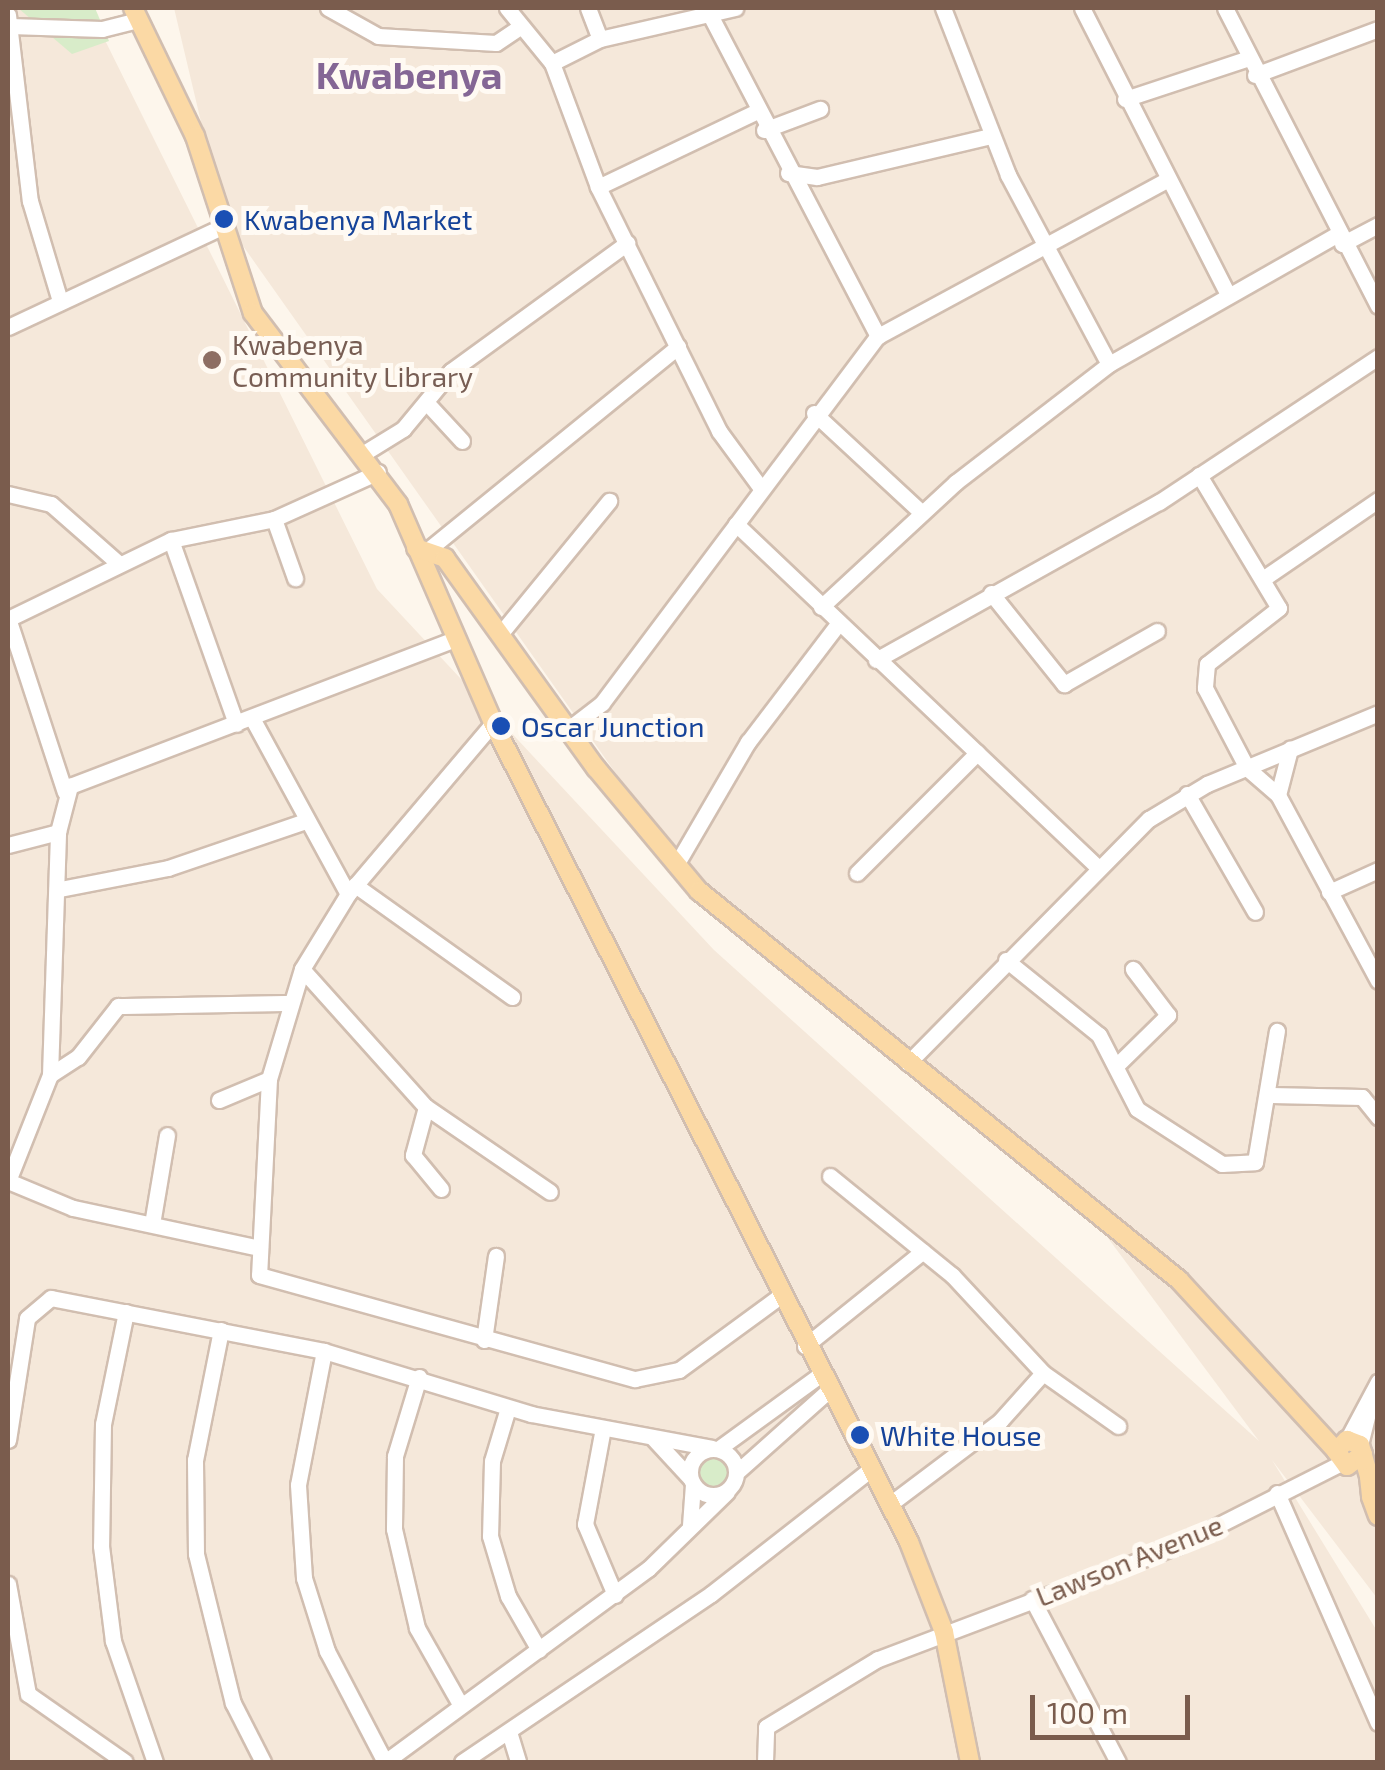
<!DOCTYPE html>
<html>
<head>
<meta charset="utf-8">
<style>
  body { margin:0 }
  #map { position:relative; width:1385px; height:1770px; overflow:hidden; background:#fdf6ec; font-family:"Exo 2",sans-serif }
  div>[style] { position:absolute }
  .residential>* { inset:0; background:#f5e8da }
  .green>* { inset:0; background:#d8ecc9 }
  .round { border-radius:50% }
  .roads { filter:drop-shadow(2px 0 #d1beb0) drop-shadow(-2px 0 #d1beb0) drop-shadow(0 2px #d1beb0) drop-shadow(0 -2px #d1beb0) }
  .minor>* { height:15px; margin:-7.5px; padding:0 7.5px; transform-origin:7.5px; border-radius:7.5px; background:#fff }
  .minor>.ring { margin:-7.5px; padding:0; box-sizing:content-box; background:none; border:15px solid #fff; border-radius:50% }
  .major>* { height:18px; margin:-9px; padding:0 9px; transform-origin:9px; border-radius:9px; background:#fbd9a5 }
  .dots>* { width:28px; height:28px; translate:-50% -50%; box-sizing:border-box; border:5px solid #fffaf3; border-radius:50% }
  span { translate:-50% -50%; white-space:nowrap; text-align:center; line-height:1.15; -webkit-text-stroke:10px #fffaf3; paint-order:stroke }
  .transit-label { font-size:28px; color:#164399 }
  .left { translate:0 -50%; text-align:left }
  .education-label { font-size:28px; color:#785e54 }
  .street-label { font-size:28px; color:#7a5c4d }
  .district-label { font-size:38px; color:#846695; font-weight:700 }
  .frame { position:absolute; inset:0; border:10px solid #7a5c4d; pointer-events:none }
  .scale { position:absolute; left:1030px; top:1695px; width:160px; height:45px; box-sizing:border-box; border:5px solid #7a5c4d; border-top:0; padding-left:12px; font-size:30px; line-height:35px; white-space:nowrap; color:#7a5c4d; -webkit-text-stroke:8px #fffaf3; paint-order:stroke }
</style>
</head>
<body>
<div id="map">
  <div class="residential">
    <i style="clip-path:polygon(8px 8px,89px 8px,377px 589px,714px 950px,1259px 1441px,1067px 1183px,699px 891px,224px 219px,174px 8px,1377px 8px,1377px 1598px,1272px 1460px,1377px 1631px,1377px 1762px,8px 1762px)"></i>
  </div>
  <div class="green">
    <i style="clip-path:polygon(18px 8px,95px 8px,109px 41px,72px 54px)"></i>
    <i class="round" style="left:698px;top:1457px;width:32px;height:32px"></i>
  </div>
  <div class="roads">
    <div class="minor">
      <i style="left:328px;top:8px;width:57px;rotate:29.2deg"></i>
      <i style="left:378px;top:36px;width:118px;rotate:3.4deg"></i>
      <i style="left:496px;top:43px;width:30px;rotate:-34deg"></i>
      <i style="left:507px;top:8px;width:71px;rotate:50.7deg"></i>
      <i style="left:552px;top:63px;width:132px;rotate:69.6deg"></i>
      <i style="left:598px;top:187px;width:272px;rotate:63.6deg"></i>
      <i style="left:719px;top:431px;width:69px;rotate:53.8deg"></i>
      <i style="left:588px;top:8px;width:33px;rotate:69deg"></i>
      <i style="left:943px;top:8px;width:179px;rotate:68.7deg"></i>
      <i style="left:1008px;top:175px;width:214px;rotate:61.9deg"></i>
      <i style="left:1082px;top:8px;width:318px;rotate:63deg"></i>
      <i style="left:1225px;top:8px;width:335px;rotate:62.8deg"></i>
      <i style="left:709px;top:13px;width:365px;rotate:62.4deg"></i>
      <i style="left:8px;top:15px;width:187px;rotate:83.3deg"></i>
      <i style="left:30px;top:201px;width:104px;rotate:73.3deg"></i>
      <i style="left:10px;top:26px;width:92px;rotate:1.9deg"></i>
      <i style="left:102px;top:29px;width:38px;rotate:-14deg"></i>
      <i style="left:552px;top:63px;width:54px;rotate:-26.6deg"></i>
      <i style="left:600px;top:39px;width:139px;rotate:-12.9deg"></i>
      <i style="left:1255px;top:75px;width:131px;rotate:-20.5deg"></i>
      <i style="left:1125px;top:99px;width:127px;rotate:-18.3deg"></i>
      <i style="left:764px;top:130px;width:60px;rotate:-20.6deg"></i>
      <i style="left:788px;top:173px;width:29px;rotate:8deg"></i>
      <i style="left:817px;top:177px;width:179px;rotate:-13.3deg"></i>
      <i style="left:598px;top:187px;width:172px;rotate:-25.5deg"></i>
      <i style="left:1342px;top:244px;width:41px;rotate:-27.8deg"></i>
      <i style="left:8px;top:327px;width:235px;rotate:-25.1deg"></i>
      <i style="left:426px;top:402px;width:53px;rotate:47.3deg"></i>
      <i style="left:814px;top:413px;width:146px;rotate:42.8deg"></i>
      <i style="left:364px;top:453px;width:46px;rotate:-31.6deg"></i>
      <i style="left:403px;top:429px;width:75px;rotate:-50.4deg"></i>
      <i style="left:451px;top:371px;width:218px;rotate:-36deg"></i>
      <i style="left:1199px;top:475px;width:155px;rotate:59deg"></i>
      <i style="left:1279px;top:608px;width:91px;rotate:142.1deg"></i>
      <i style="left:1207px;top:664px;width:24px;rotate:95deg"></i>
      <i style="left:1205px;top:688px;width:90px;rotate:62.3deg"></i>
      <i style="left:1247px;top:768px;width:41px;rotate:41.1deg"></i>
      <i style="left:1278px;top:795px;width:211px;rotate:61.7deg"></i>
      <i style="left:8px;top:494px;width:44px;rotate:13.1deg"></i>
      <i style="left:51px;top:504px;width:88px;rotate:41.3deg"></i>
      <i style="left:274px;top:519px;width:63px;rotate:70.4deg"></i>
      <i style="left:736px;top:524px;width:497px;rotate:43.5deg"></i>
      <i style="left:171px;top:540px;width:195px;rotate:70.5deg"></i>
      <i style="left:429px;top:549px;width:321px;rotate:-39.1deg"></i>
      <i style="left:1267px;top:576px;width:135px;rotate:-34.4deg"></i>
      <i style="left:991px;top:593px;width:117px;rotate:51.3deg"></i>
      <i style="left:1064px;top:684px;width:107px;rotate:-29.7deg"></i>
      <i style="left:821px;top:607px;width:184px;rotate:-42.8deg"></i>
      <i style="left:956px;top:482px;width:193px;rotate:-37.6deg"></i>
      <i style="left:1109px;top:364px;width:261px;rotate:-29.6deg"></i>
      <i style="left:8px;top:618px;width:183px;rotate:71.9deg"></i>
      <i style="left:8px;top:619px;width:181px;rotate:-25.9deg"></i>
      <i style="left:171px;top:540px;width:105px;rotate:-11.5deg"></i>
      <i style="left:274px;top:519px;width:114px;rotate:-24.3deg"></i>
      <i style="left:501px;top:633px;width:171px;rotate:-50.7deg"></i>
      <i style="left:876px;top:660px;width:324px;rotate:-29.2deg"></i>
      <i style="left:1159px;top:502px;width:263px;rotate:-33.5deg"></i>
      <i style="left:252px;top:718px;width:200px;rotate:61.4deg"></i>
      <i style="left:493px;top:723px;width:224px;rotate:130.3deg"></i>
      <i style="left:348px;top:894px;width:88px;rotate:121.5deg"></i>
      <i style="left:302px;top:969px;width:115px;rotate:106.7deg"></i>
      <i style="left:269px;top:1079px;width:196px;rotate:92.9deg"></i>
      <i style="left:259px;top:1275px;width:390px;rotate:15.5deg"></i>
      <i style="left:635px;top:1379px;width:45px;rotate:-11.6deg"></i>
      <i style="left:679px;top:1370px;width:125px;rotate:-36.2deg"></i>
      <i style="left:567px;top:730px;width:44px;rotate:-37.6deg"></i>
      <i style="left:602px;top:703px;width:459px;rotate:-53.1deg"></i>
      <i style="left:878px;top:336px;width:326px;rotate:-28.4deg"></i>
      <i style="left:1187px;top:794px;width:136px;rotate:60deg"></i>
      <i style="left:1278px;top:795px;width:48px;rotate:-75.4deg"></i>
      <i style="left:8px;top:845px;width:52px;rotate:-14.6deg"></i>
      <i style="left:58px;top:832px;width:48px;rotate:-75.4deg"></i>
      <i style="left:70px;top:786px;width:411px;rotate:-20.9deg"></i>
      <i style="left:676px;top:865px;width:143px;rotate:-59.7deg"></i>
      <i style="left:748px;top:742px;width:147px;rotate:-52.7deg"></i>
      <i style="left:857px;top:873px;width:170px;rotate:-45deg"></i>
      <i style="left:355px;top:885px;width:193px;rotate:35.5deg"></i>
      <i style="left:60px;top:889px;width:110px;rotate:-11deg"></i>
      <i style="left:168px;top:868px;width:145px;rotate:-18.9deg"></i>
      <i style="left:1329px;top:892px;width:54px;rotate:-24.2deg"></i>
      <i style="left:1006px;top:960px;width:119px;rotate:38.9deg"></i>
      <i style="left:1099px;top:1035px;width:83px;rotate:62.8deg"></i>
      <i style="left:1137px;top:1109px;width:101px;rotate:32.9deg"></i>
      <i style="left:1222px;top:1164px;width:33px;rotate:-3deg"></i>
      <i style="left:1255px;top:1162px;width:133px;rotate:-80.5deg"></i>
      <i style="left:302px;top:969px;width:186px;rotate:48.1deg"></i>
      <i style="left:426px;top:1107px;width:150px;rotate:34.4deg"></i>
      <i style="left:908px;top:1063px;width:343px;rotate:-45.4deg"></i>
      <i style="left:1149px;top:819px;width:68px;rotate:-31.1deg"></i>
      <i style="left:1207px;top:784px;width:185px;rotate:-22.5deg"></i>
      <i style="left:1116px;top:1066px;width:73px;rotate:-44.4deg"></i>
      <i style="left:1168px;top:1015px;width:58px;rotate:-127.3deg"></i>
      <i style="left:50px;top:1075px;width:33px;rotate:-33deg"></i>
      <i style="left:78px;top:1057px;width:65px;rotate:-51.9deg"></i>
      <i style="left:118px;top:1006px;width:172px;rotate:-1deg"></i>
      <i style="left:1271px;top:1095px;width:91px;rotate:1.3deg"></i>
      <i style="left:1362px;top:1097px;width:26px;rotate:51deg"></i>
      <i style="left:219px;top:1100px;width:54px;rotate:-22.8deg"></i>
      <i style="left:426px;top:1107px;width:50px;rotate:105.2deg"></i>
      <i style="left:413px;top:1155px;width:44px;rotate:50.5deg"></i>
      <i style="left:830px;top:1176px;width:157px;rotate:39.1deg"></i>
      <i style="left:952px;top:1275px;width:134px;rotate:47.1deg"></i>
      <i style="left:1043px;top:1373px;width:92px;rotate:35.2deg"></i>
      <i style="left:8px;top:1181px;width:114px;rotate:-68.4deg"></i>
      <i style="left:50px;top:1075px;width:243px;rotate:-88.1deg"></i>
      <i style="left:8px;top:1181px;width:70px;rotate:22.6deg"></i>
      <i style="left:73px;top:1208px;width:191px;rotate:12.1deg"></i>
      <i style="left:152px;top:1224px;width:90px;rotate:-80.4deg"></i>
      <i style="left:126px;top:1312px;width:114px;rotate:101.6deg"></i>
      <i style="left:103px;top:1424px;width:122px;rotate:90.9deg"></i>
      <i style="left:101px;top:1546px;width:96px;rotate:82.8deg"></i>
      <i style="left:113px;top:1641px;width:128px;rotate:70.9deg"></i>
      <i style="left:221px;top:1330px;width:133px;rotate:101.3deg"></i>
      <i style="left:195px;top:1460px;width:94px;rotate:89.4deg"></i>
      <i style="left:196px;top:1554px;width:154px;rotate:76.1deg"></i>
      <i style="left:233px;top:1703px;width:66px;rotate:63deg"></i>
      <i style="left:484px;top:1340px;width:85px;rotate:-81.9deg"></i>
      <i style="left:805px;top:1346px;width:151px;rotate:-38.8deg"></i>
      <i style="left:324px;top:1351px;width:136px;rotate:101deg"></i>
      <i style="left:298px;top:1485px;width:93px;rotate:86.3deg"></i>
      <i style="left:304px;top:1578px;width:77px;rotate:72.5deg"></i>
      <i style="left:327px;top:1651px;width:125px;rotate:62.4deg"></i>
      <i style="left:419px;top:1377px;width:83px;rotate:106.9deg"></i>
      <i style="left:395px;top:1456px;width:73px;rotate:90.8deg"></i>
      <i style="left:394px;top:1529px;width:102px;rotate:76.9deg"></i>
      <i style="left:417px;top:1628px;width:87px;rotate:60.5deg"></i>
      <i style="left:508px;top:1408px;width:55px;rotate:106.8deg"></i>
      <i style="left:492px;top:1461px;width:75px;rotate:91.5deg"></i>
      <i style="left:490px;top:1536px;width:63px;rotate:73.3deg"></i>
      <i style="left:508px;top:1596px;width:62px;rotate:60.1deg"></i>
      <i style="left:603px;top:1428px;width:98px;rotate:100.6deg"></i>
      <i style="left:585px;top:1524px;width:77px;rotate:67.1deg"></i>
      <i style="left:653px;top:1438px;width:54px;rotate:47.2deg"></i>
      <i style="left:8px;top:1440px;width:123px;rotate:-81.1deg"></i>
      <i style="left:27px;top:1318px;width:31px;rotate:-40deg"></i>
      <i style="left:51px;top:1298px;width:278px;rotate:11deg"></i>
      <i style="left:324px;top:1351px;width:216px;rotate:16.9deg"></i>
      <i style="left:531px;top:1414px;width:184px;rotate:10.6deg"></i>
      <i style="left:1347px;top:1440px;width:66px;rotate:-61.9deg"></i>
      <i style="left:1360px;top:1445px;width:41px;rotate:-76deg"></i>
      <i class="ring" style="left:690px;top:1449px;width:31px;height:31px"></i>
      <i style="left:718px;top:1449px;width:126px;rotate:-36deg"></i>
      <i style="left:737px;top:1472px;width:122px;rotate:-41.7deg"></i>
      <i style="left:1277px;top:1493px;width:251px;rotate:66.3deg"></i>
      <i style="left:890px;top:1504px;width:138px;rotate:-37deg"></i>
      <i style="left:1000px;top:1421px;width:64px;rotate:-48.1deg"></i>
      <i style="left:690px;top:1525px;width:41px;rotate:-85.8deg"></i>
      <i style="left:8px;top:1584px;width:112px;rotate:79.7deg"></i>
      <i style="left:28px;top:1694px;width:118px;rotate:35deg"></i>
      <i style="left:1032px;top:1599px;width:184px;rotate:62.2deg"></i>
      <i style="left:510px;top:1735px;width:28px;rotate:73deg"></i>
      <i style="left:385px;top:1762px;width:326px;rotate:-36.3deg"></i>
      <i style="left:648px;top:1569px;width:110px;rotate:-44.3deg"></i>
      <i style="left:462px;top:1762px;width:300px;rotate:-34deg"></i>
      <i style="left:711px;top:1594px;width:203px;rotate:-38deg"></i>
      <i style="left:765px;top:1762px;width:35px;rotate:-88deg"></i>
      <i style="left:766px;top:1727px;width:131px;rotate:-31.3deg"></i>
      <i style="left:878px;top:1659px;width:320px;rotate:-20.7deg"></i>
      <i style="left:1177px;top:1546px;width:184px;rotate:-26.8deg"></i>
    </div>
    <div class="major">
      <i style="left:133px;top:8px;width:142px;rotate:64.2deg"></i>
      <i style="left:195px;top:136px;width:186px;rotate:71.9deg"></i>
      <i style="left:253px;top:313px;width:240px;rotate:52.8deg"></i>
      <i style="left:398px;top:504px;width:239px;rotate:66.5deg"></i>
      <i style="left:493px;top:723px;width:919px;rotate:63.07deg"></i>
      <i style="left:909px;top:1542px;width:97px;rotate:68.7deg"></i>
      <i style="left:944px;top:1632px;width:133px;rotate:78.7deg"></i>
      <i style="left:416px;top:548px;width:31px;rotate:19deg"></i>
      <i style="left:445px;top:558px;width:259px;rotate:54.3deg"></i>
      <i style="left:596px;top:768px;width:160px;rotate:50.1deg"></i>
      <i style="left:699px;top:891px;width:618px;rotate:39.02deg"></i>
      <i style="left:1179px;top:1280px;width:232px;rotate:47.4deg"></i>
      <i style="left:1363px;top:1454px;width:20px;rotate:143deg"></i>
      <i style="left:1347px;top:1466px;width:19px;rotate:-126deg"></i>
      <i style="left:1336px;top:1451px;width:16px;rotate:-45deg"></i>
      <i style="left:1347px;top:1440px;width:14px;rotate:21deg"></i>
      <i style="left:1360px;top:1445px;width:33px;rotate:74deg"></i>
      <i style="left:1369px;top:1477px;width:20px;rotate:84deg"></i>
      <i style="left:1371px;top:1497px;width:20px;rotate:70deg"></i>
    </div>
  </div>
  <div class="dots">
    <i style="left:224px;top:219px;background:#1a4fb4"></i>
    <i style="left:212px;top:360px;background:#8d6e63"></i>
    <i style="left:501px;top:726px;background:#1a4fb4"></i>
    <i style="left:860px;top:1435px;background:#1a4fb4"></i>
  </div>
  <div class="transit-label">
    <span class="left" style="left:244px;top:219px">Kwabenya Market</span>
    <span class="left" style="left:521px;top:726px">Oscar Junction</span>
    <span class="left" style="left:880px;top:1435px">White House</span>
  </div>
  <div class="education-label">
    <span class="left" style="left:232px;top:360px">Kwabenya<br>Community Library</span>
  </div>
  <div class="street-label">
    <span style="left:1129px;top:1560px;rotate:-22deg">Lawson Avenue</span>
  </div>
  <div class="district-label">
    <span style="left:409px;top:75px">Kwabenya</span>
  </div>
  <div class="frame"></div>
  <div class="scale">100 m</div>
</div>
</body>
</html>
